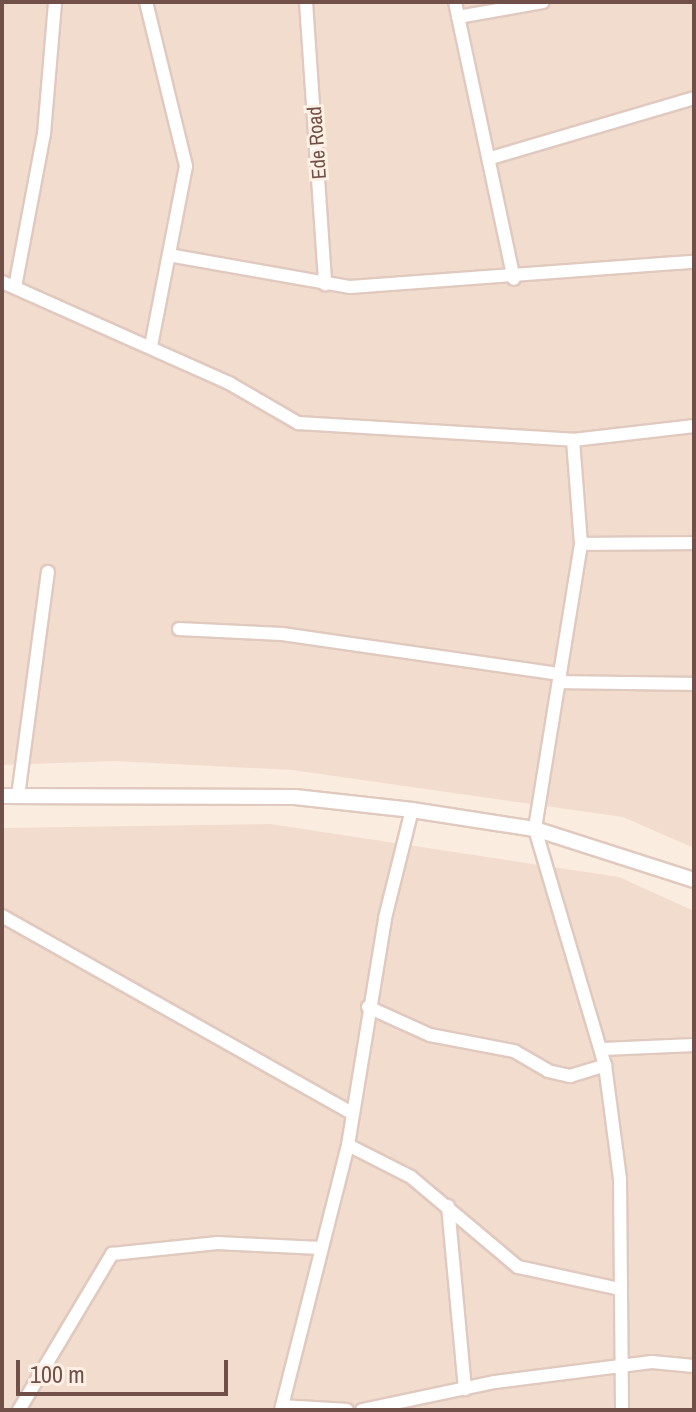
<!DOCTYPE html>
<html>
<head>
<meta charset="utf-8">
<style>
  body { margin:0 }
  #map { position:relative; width:696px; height:1412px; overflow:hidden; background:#fbece0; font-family:"Archivo Narrow",sans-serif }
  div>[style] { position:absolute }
  .residential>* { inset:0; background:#f2dcce }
  .roads { filter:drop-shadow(2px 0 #e0c9bf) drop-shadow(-2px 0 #e0c9bf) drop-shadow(0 2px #e0c9bf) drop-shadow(0 -2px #e0c9bf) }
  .minor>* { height:12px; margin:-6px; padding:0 6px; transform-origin:6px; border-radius:6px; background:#fff }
  .tertiary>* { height:14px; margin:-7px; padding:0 7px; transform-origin:7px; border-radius:7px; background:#fff }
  span { translate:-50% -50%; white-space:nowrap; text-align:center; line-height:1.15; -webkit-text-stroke:6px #fef0e5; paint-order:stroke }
  .street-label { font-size:20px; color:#705048 }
  .frame { position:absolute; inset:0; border:4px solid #705048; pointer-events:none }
  .scale { position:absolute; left:16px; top:1360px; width:212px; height:36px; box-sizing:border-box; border:4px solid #705048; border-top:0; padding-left:10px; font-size:24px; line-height:28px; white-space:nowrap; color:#705048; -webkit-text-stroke:6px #fef0e5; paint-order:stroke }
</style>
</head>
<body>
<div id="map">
  <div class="residential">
    <i style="clip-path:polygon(2px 2px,694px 2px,694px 848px,623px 817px,292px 770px,115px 761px,2px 765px)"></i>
    <i style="clip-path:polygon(270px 824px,619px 877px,694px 911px,694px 1410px,2px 1410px,2px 828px)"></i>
  </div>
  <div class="roads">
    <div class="minor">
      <i style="left:146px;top:2px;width:169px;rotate:76.3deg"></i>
      <i style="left:186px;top:166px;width:183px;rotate:101deg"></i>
      <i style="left:306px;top:2px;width:283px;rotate:86.1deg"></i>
      <i style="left:455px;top:2px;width:283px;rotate:78deg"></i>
      <i style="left:458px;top:17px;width:86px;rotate:-10deg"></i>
      <i style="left:494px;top:157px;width:209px;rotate:-16.4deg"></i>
      <i style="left:174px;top:256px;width:179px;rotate:10deg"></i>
      <i style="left:350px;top:287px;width:345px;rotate:-4.2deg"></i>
      <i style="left:2px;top:282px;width:248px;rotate:24deg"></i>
      <i style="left:229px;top:383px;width:80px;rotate:30.1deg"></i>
      <i style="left:298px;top:423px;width:276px;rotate:3.5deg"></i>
      <i style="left:573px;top:440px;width:122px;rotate:-6.6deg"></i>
      <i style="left:15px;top:287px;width:156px;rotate:-79.3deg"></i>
      <i style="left:44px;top:134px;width:132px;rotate:-85.2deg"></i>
      <i style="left:573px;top:440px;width:104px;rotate:85.6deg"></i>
      <i style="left:581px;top:544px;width:289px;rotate:99.2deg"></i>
      <i style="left:535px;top:829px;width:246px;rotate:73.5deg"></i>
      <i style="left:605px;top:1065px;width:115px;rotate:82.5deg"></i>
      <i style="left:620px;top:1179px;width:231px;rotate:89.5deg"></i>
      <i style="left:581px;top:544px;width:113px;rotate:-0.5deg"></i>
      <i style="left:179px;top:629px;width:103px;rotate:2.8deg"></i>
      <i style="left:282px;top:634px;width:281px;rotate:8.2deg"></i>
      <i style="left:559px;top:682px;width:135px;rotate:0.8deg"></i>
      <i style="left:18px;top:796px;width:226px;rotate:-82.4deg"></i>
      <i style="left:2px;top:916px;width:401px;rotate:29.4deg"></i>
      <i style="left:368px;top:1007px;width:68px;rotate:24.3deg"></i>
      <i style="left:430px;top:1035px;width:86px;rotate:10.8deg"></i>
      <i style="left:514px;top:1051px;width:39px;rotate:30deg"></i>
      <i style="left:548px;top:1071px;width:23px;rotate:13deg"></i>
      <i style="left:570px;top:1076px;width:37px;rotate:-17deg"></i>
      <i style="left:603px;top:1049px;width:91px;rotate:-2.5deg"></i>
      <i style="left:348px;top:1145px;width:71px;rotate:26.9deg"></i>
      <i style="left:411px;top:1177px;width:140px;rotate:40.1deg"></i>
      <i style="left:518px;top:1267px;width:104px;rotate:12.2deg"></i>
      <i style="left:448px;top:1206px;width:184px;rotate:84.7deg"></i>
      <i style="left:282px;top:1406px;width:65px;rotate:3.5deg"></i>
      <i style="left:19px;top:1410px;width:182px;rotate:-59.2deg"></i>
      <i style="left:112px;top:1254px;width:106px;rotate:-6deg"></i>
      <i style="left:217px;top:1243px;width:103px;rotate:2.8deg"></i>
      <i style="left:281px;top:1410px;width:273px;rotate:-75.8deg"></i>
      <i style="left:348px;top:1145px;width:230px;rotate:-80.7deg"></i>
      <i style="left:385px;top:918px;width:111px;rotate:-76deg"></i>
      <i style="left:362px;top:1410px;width:136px;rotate:-11.9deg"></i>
      <i style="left:495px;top:1382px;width:158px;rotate:-7.3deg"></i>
      <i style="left:652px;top:1362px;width:42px;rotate:5.4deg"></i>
    </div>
    <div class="tertiary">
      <i style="left:2px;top:796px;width:293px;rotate:0.2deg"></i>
      <i style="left:295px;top:797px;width:118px;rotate:6.3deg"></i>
      <i style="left:412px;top:810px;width:124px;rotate:8.8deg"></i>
      <i style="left:535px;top:829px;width:167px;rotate:17.8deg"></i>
    </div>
  </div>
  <div class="street-label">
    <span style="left:316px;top:143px;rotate:-94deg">Ede Road</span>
  </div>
  <div class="frame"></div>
  <div class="scale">100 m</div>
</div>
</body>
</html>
